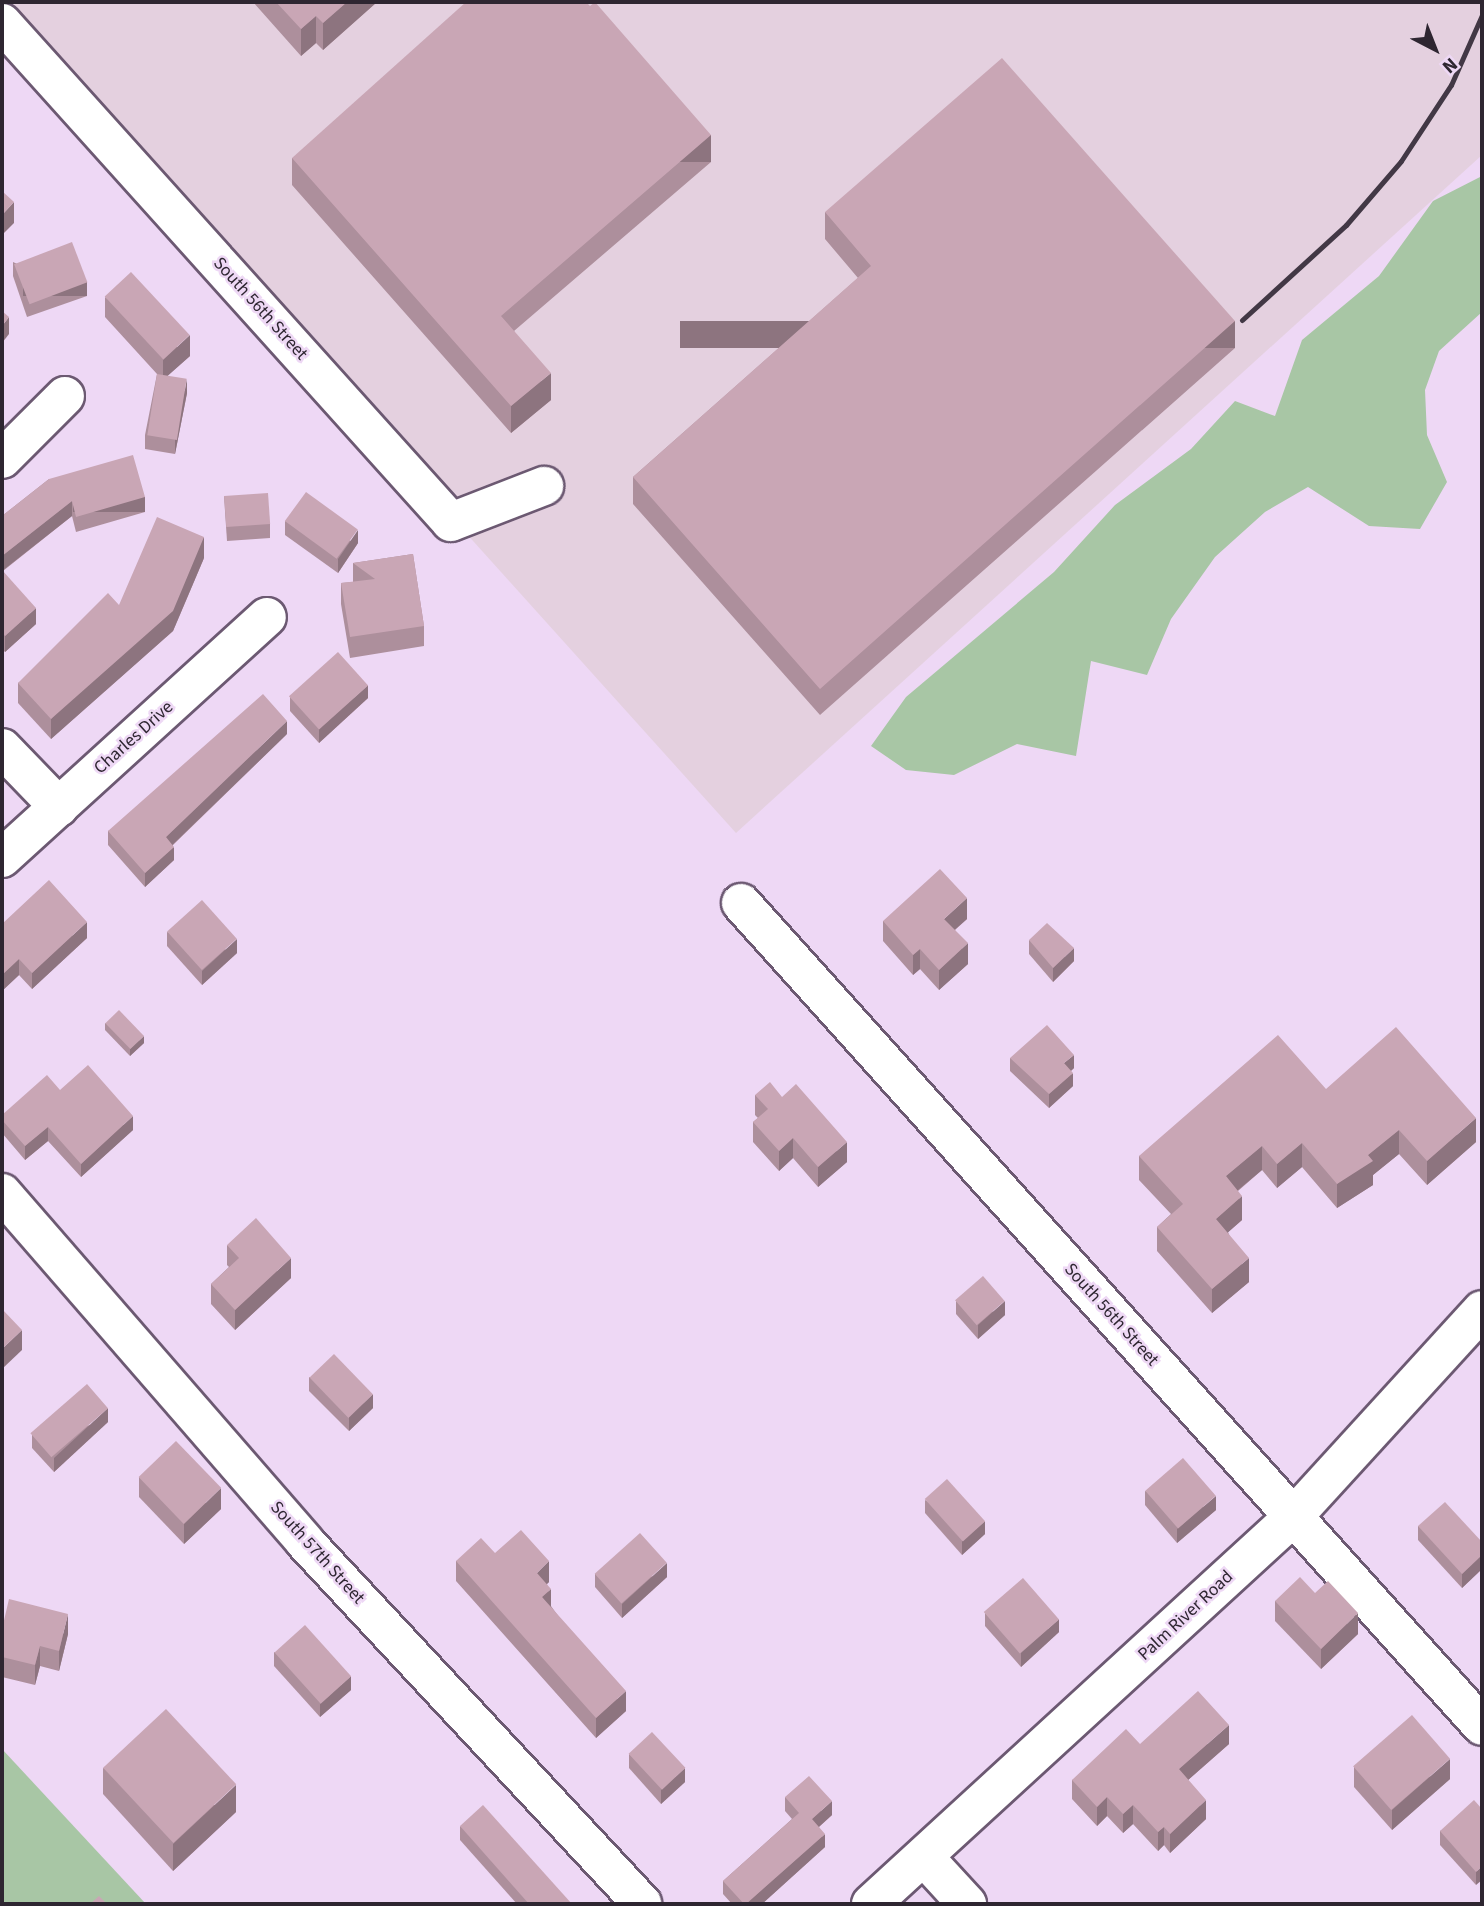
<!DOCTYPE html>
<html>
<head>
<meta charset="utf-8">
<style>
  body { margin:0 }
  #map { position:relative; width:1484px; height:1906px; overflow:hidden; background:#eed8f5; font-family:"Source Sans 3",sans-serif }
  div>[style] { position:absolute }
  .industrial>* { inset:0; background:#e4d0df }
  .green>* { inset:0; background:#a8c6a5 }
  .roads { filter:drop-shadow(2px 0 #6c5972) drop-shadow(-2px 0 #6c5972) drop-shadow(0 2px #6c5972) drop-shadow(0 -2px #6c5972) }
  .minor>* { height:38px; margin:-19px; padding:0 19px; transform-origin:19px; border-radius:19px; background:#fff }
  .rail>* { height:5px; margin:-2.5px; padding:0 2.5px; transform-origin:2.5px; border-radius:2.5px; background:#423845 }
  .wall>* { inset:0; background:#ad8f9c }
  .shaded-wall>* { inset:0; background:#8d747f; transform-origin:0 0 }
  .building>* { inset:0; background:#c9a6b5; transform-origin:0 0 }
  span { translate:-50% -50%; white-space:nowrap; text-align:center; line-height:1.15; -webkit-text-stroke:5px #eed8f5; paint-order:stroke }
  .street-label { font-size:18px; color:#2e2631 }
  .frame { position:absolute; inset:0; border:4px solid #2e2631; pointer-events:none }
  .north { position:absolute; left:1400px; top:14px; width:70px; height:70px; -webkit-text-stroke:5px #eed8f5; paint-order:stroke; rotate:138deg; font-size:19px; font-weight:700; line-height:28px; text-align:center; color:#2e2631 }
  .north::after { content:''; display:block; margin:auto; width:24px; height:32px; background:#2e2631; clip-path:polygon(50% 0,100% 100%,50% 72%,0 100%) }
</style>
</head>
<body>
<div id="map">
  <div class="industrial">
    <i style="clip-path:polygon(2px 2px,1482px 2px,1482px 155px,736px 833px,21px 39px,2px 16px)"></i>
  </div>
  <div class="green">
    <i style="clip-path:polygon(1482px 176px,1482px 312px,1439px 351px,1425px 390px,1427px 435px,1447px 482px,1420px 529px,1369px 526px,1308px 487px,1265px 512px,1215px 557px,1171px 619px,1147px 675px,1091px 661px,1076px 756px,1017px 744px,954px 775px,906px 770px,871px 746px,906px 697px,1054px 572px,1115px 505px,1191px 449px,1235px 401px,1275px 416px,1302px 340px,1379px 276px,1433px 201px)"></i>
    <i style="clip-path:polygon(2px 1749px,146px 1904px,2px 1904px)"></i>
  </div>
  <div class="roads">
    <div class="minor">
      <i style="left:2px;top:23px;width:671px;rotate:48.02deg"></i>
      <i style="left:451px;top:522px;width:100px;rotate:-21.2deg"></i>
      <i style="left:2px;top:459px;width:89px;rotate:-45deg"></i>
      <i style="left:2px;top:748px;width:82px;rotate:46deg"></i>
      <i style="left:2px;top:858px;width:358px;rotate:-42.3deg"></i>
      <i style="left:741px;top:903px;width:1107px;rotate:48deg"></i>
      <i style="left:2px;top:1193px;width:461px;rotate:49deg"></i>
      <i style="left:304px;top:1541px;width:496px;rotate:47deg"></i>
      <i style="left:924px;top:1857px;width:64px;rotate:47.5deg"></i>
      <i style="left:871px;top:1904px;width:573px;rotate:-42.52deg"></i>
      <i style="left:1293px;top:1517px;width:280px;rotate:-47.6deg"></i>
    </div>
  </div>
  <div class="rail">
    <i style="left:1242px;top:320px;width:141px;rotate:-42.4deg"></i>
    <i style="left:1346px;top:225px;width:84px;rotate:-49.3deg"></i>
    <i style="left:1401px;top:161px;width:91px;rotate:-56.7deg"></i>
    <i style="left:1451px;top:85px;width:77px;rotate:-66.1deg"></i>
  </div>
  <div class="wall">
    <i style="clip-path:polygon(253px 2px,377px 2px,323px 50px,316px 43px,301px 56px)"></i>
    <i style="clip-path:polygon(292px 158px,711px 162px,514px 331px,551px 400px,511px 433px,292px 185px)"></i>
    <i style="clip-path:polygon(825px 212px,1235px 348px,820px 715px,633px 504px,633px 477px,858px 278px,825px 239px)"></i>
    <i style="clip-path:polygon(13px 262px,87px 296px,27px 317px,13px 276px)"></i>
    <i style="clip-path:polygon(105px 297px,190px 356px,167px 376px,187px 393px,175px 454px,145px 449px,145px 435px,157px 374px,105px 317px)"></i>
    <i style="clip-path:polygon(49px 479px,145px 512px,76px 532px,72px 516px,3px 571px,36px 624px,5px 652px,2px 649px,2px 516px)"></i>
    <i style="clip-path:polygon(224px 496px,270px 524px,270px 538px,227px 541px)"></i>
    <i style="clip-path:polygon(285px 521px,358px 543px,338px 573px,285px 535px)"></i>
    <i style="clip-path:polygon(413px 554px,424px 626px,424px 646px,350px 658px,341px 604px,341px 583px,353px 582px,353px 563px)"></i>
    <i style="clip-path:polygon(204px 558px,173px 631px,51px 739px,18px 703px,18px 683px)"></i>
    <i style="clip-path:polygon(290px 697px,368px 698px,319px 743px,290px 711px)"></i>
    <i style="clip-path:polygon(287px 734px,173px 845px,174px 860px,145px 887px,108px 845px,108px 831px)"></i>
    <i style="clip-path:polygon(967px 919px,955px 930px,968px 964px,939px 990px,920px 969px,913px 975px,883px 941px,883px 921px)"></i>
    <i style="clip-path:polygon(2px 924px,87px 938px,32px 989px,19px 975px,2px 991px)"></i>
    <i style="clip-path:polygon(167px 932px,237px 953px,202px 985px,167px 946px)"></i>
    <i style="clip-path:polygon(1029px 940px,1074px 961px,1053px 982px,1029px 954px)"></i>
    <i style="clip-path:polygon(105px 1023px,144px 1043px,130px 1056px,105px 1030px)"></i>
    <i style="clip-path:polygon(1010px 1058px,1074px 1068px,1071px 1071px,1073px 1086px,1049px 1108px,1010px 1071px)"></i>
    <i style="clip-path:polygon(1326px 1089px,1476px 1142px,1427px 1185px,1399px 1154px,1373px 1175px,1373px 1185px,1337px 1208px,1302px 1167px,1277px 1188px,1262px 1170px,1238px 1191px,1242px 1220px,1228px 1232px,1249px 1282px,1212px 1313px,1157px 1251px,1157px 1227px,1171px 1214px,1139px 1180px,1139px 1156px)"></i>
    <i style="clip-path:polygon(60px 1090px,133px 1130px,81px 1177px,48px 1141px,25px 1160px,2px 1133px,2px 1115px)"></i>
    <i style="clip-path:polygon(755px 1095px,782px 1097px,847px 1162px,818px 1187px,793px 1158px,779px 1171px,753px 1142px,753px 1122px,758px 1118px,755px 1115px)"></i>
    <i style="clip-path:polygon(227px 1245px,291px 1278px,235px 1330px,211px 1304px,211px 1284px,229px 1267px,227px 1265px)"></i>
    <i style="clip-path:polygon(956px 1301px,1005px 1315px,978px 1339px,956px 1314px)"></i>
    <i style="clip-path:polygon(309px 1377px,373px 1408px,349px 1431px,309px 1391px)"></i>
    <i style="clip-path:polygon(108px 1422px,54px 1472px,32px 1448px,32px 1435px)"></i>
    <i style="clip-path:polygon(139px 1477px,221px 1509px,184px 1544px,139px 1497px)"></i>
    <i style="clip-path:polygon(1145px 1491px,1216px 1510px,1177px 1543px,1145px 1505px)"></i>
    <i style="clip-path:polygon(925px 1500px,985px 1534px,962px 1555px,925px 1513px)"></i>
    <i style="clip-path:polygon(1418px 1526px,1482px 1542px,1482px 1569px,1462px 1588px,1418px 1540px)"></i>
    <i style="clip-path:polygon(495px 1553px,549px 1582px,547px 1584px,551px 1606px,626px 1711px,596px 1738px,456px 1581px,456px 1561px)"></i>
    <i style="clip-path:polygon(595px 1574px,667px 1577px,622px 1618px,595px 1587px)"></i>
    <i style="clip-path:polygon(1315px 1593px,1358px 1634px,1321px 1669px,1275px 1621px,1275px 1601px)"></i>
    <i style="clip-path:polygon(985px 1613px,1059px 1632px,1021px 1667px,985px 1626px)"></i>
    <i style="clip-path:polygon(2px 1629px,68px 1634px,59px 1671px,40px 1666px,35px 1685px,2px 1677px)"></i>
    <i style="clip-path:polygon(274px 1652px,351px 1690px,320px 1717px,274px 1666px)"></i>
    <i style="clip-path:polygon(1140px 1744px,1229px 1744px,1188px 1780px,1206px 1819px,1170px 1853px,1164px 1845px,1158px 1851px,1133px 1824px,1123px 1833px,1107px 1816px,1097px 1826px,1072px 1799px,1072px 1780px)"></i>
    <i style="clip-path:polygon(629px 1754px,685px 1782px,661px 1804px,629px 1768px)"></i>
    <i style="clip-path:polygon(1354px 1767px,1450px 1779px,1392px 1830px,1354px 1787px)"></i>
    <i style="clip-path:polygon(103px 1768px,236px 1812px,173px 1871px,103px 1794px)"></i>
    <i style="clip-path:polygon(785px 1797px,832px 1815px,819px 1827px,825px 1847px,762px 1904px,732px 1904px,723px 1894px,723px 1881px,792px 1819px,785px 1811px)"></i>
    <i style="clip-path:polygon(1482px 1809px,1476px 1885px,1440px 1845px,1440px 1831px)"></i>
    <i style="clip-path:polygon(460px 1826px,572px 1904px,517px 1904px,460px 1840px)"></i>
  </div>
  <div class="shaded-wall">
    <i style="clip-path:polygon(347px 2px,377px 2px,323px 50px,323px 23px)"></i>
    <i style="clip-path:polygon(316px 16px,316px 43px,301px 56px,301px 29px)"></i>
    <i style="left:711px;top:135px;width:27px;height:277px;rotate:90deg"></i>
    <i style="clip-path:polygon(14px 202px,14px 223px,2px 235px,2px 215px)"></i>
    <i style="left:87px;top:282px;width:14px;height:64px;rotate:90deg"></i>
    <i style="clip-path:polygon(9px 317px,9px 334px,2px 343px,2px 326px)"></i>
    <i style="left:1235px;top:321px;width:27px;height:555px;rotate:90deg"></i>
    <i style="clip-path:polygon(190px 335px,190px 356px,163px 380px,163px 360px)"></i>
    <i style="clip-path:polygon(551px 373px,551px 400px,511px 433px,511px 406px)"></i>
    <i style="clip-path:polygon(187px 379px,187px 393px,175px 454px,175px 440px)"></i>
    <i style="left:145px;top:497px;width:15px;height:72px;rotate:90deg"></i>
    <i style="clip-path:polygon(72px 501px,72px 516px,2px 571px,2px 556px)"></i>
    <i style="clip-path:polygon(358px 530px,358px 543px,338px 573px,338px 559px)"></i>
    <i style="clip-path:polygon(204px 537px,204px 558px,173px 631px,51px 739px,51px 719px)"></i>
    <i style="clip-path:polygon(36px 608px,36px 624px,5px 652px,5px 636px)"></i>
    <i style="clip-path:polygon(368px 685px,368px 698px,319px 743px,319px 729px)"></i>
    <i style="clip-path:polygon(287px 721px,287px 734px,166px 851px,166px 837px)"></i>
    <i style="clip-path:polygon(174px 847px,174px 860px,145px 887px,145px 873px)"></i>
    <i style="clip-path:polygon(967px 898px,967px 919px,944px 939px,944px 919px)"></i>
    <i style="clip-path:polygon(87px 922px,87px 938px,32px 989px,32px 973px)"></i>
    <i style="clip-path:polygon(237px 939px,237px 953px,202px 985px,202px 971px)"></i>
    <i style="clip-path:polygon(968px 943px,968px 964px,939px 990px,939px 970px)"></i>
    <i style="clip-path:polygon(1074px 948px,1074px 961px,1053px 982px,1053px 968px)"></i>
    <i style="clip-path:polygon(920px 949px,920px 969px,913px 975px,913px 955px)"></i>
    <i style="clip-path:polygon(19px 959px,19px 975px,2px 991px,2px 975px)"></i>
    <i style="clip-path:polygon(144px 1036px,144px 1043px,130px 1056px,130px 1049px)"></i>
    <i style="clip-path:polygon(1074px 1055px,1074px 1068px,1064px 1077px,1064px 1063px)"></i>
    <i style="clip-path:polygon(1073px 1073px,1073px 1086px,1049px 1108px,1049px 1094px)"></i>
    <i style="clip-path:polygon(133px 1116px,133px 1130px,81px 1177px,81px 1164px)"></i>
    <i style="clip-path:polygon(1476px 1118px,1476px 1142px,1427px 1185px,1427px 1161px)"></i>
    <i style="clip-path:polygon(48px 1127px,48px 1141px,25px 1160px,25px 1146px)"></i>
    <i style="clip-path:polygon(1399px 1130px,1399px 1154px,1373px 1175px,1373px 1185px,1337px 1208px,1337px 1184px,1368px 1155px)"></i>
    <i style="clip-path:polygon(793px 1138px,793px 1158px,779px 1171px,779px 1151px)"></i>
    <i style="clip-path:polygon(847px 1142px,847px 1162px,818px 1187px,818px 1167px)"></i>
    <i style="clip-path:polygon(1302px 1143px,1302px 1167px,1277px 1188px,1277px 1164px)"></i>
    <i style="clip-path:polygon(1262px 1146px,1262px 1170px,1226px 1200px,1226px 1176px)"></i>
    <i style="clip-path:polygon(1242px 1196px,1242px 1220px,1216px 1243px,1216px 1219px)"></i>
    <i style="clip-path:polygon(291px 1258px,291px 1278px,235px 1330px,235px 1310px)"></i>
    <i style="clip-path:polygon(1249px 1258px,1249px 1282px,1212px 1313px,1212px 1289px)"></i>
    <i style="clip-path:polygon(1005px 1301px,1005px 1315px,978px 1339px,978px 1325px)"></i>
    <i style="clip-path:polygon(22px 1330px,22px 1350px,2px 1369px,2px 1349px)"></i>
    <i style="clip-path:polygon(373px 1394px,373px 1408px,349px 1431px,349px 1417px)"></i>
    <i style="clip-path:polygon(108px 1408px,108px 1422px,54px 1472px,54px 1458px)"></i>
    <i style="clip-path:polygon(221px 1488px,221px 1509px,184px 1544px,184px 1524px)"></i>
    <i style="clip-path:polygon(1216px 1496px,1216px 1510px,1177px 1543px,1177px 1529px)"></i>
    <i style="clip-path:polygon(985px 1521px,985px 1534px,962px 1555px,962px 1541px)"></i>
    <i style="clip-path:polygon(1482px 1555px,1482px 1569px,1462px 1588px,1462px 1574px)"></i>
    <i style="clip-path:polygon(549px 1561px,549px 1582px,537px 1593px,537px 1573px)"></i>
    <i style="clip-path:polygon(667px 1563px,667px 1577px,622px 1618px,622px 1604px)"></i>
    <i style="clip-path:polygon(551px 1589px,551px 1609px,542px 1597px)"></i>
    <i style="clip-path:polygon(1358px 1613px,1358px 1634px,1321px 1669px,1321px 1649px)"></i>
    <i style="clip-path:polygon(68px 1614px,68px 1634px,59px 1671px,59px 1651px)"></i>
    <i style="clip-path:polygon(1059px 1619px,1059px 1632px,1021px 1667px,1021px 1653px)"></i>
    <i style="clip-path:polygon(40px 1646px,40px 1666px,35px 1685px,35px 1665px)"></i>
    <i style="clip-path:polygon(351px 1676px,351px 1690px,320px 1717px,320px 1704px)"></i>
    <i style="clip-path:polygon(626px 1691px,626px 1711px,596px 1738px,596px 1718px)"></i>
    <i style="clip-path:polygon(1229px 1725px,1229px 1744px,1179px 1788px,1179px 1769px)"></i>
    <i style="clip-path:polygon(1450px 1759px,1450px 1779px,1392px 1830px,1392px 1810px)"></i>
    <i style="clip-path:polygon(685px 1768px,685px 1782px,661px 1804px,661px 1790px)"></i>
    <i style="clip-path:polygon(236px 1785px,236px 1812px,173px 1871px,173px 1844px)"></i>
    <i style="clip-path:polygon(1107px 1797px,1107px 1816px,1097px 1826px,1097px 1807px)"></i>
    <i style="clip-path:polygon(1206px 1800px,1206px 1819px,1170px 1853px,1170px 1834px)"></i>
    <i style="clip-path:polygon(832px 1801px,832px 1815px,812px 1833px,812px 1819px)"></i>
    <i style="clip-path:polygon(1133px 1805px,1133px 1824px,1123px 1833px,1123px 1814px)"></i>
    <i style="clip-path:polygon(1164px 1827px,1164px 1845px,1158px 1851px,1158px 1832px)"></i>
    <i style="clip-path:polygon(825px 1834px,825px 1847px,762px 1904px,746px 1904px)"></i>
    <i style="clip-path:polygon(1482px 1866px,1482px 1880px,1476px 1885px,1476px 1872px)"></i>
  </div>
  <div class="building">
    <i style="clip-path:polygon(276px 2px,347px 2px,323px 23px,316px 16px,301px 29px)"></i>
    <i style="clip-path:polygon(466px 2px,586px 2px,590px 6px,595px 2px,711px 135px,501px 316px,551px 373px,511px 406px,292px 158px)"></i>
    <i style="clip-path:polygon(1002px 58px,1235px 321px,820px 689px,633px 477px,871px 266px,825px 212px)"></i>
    <i style="clip-path:polygon(2px 191px,14px 202px,2px 215px)"></i>
    <i style="left:72px;top:242px;width:43px;height:62px;rotate:69deg"></i>
    <i style="left:131px;top:272px;width:86px;height:36px;rotate:47deg"></i>
    <i style="clip-path:polygon(2px 311px,9px 317px,2px 326px)"></i>
    <i style="left:157px;top:374px;width:30px;height:62px;rotate:9deg"></i>
    <i style="clip-path:polygon(133px 455px,145px 497px,76px 517px,72px 501px,2px 556px,2px 516px,49px 479px)"></i>
    <i style="left:306px;top:492px;width:64px;height:36px;rotate:36deg"></i>
    <i style="left:268px;top:493px;width:31px;height:44px;rotate:86deg"></i>
    <i style="clip-path:polygon(157px 517px,204px 537px,173px 611px,51px 719px,18px 683px,108px 593px,119px 605px)"></i>
    <i style="clip-path:polygon(413px 554px,424px 626px,350px 637px,341px 583px,375px 579px,353px 563px)"></i>
    <i style="clip-path:polygon(2px 570px,36px 608px,5px 636px,2px 633px)"></i>
    <i style="left:338px;top:652px;width:45px;height:66px;rotate:48deg"></i>
    <i style="clip-path:polygon(263px 694px,287px 721px,166px 837px,174px 847px,145px 873px,108px 831px)"></i>
    <i style="clip-path:polygon(940px 869px,967px 898px,944px 919px,968px 943px,939px 970px,920px 949px,913px 955px,883px 921px)"></i>
    <i style="clip-path:polygon(49px 880px,87px 922px,32px 973px,19px 959px,2px 975px,2px 924px)"></i>
    <i style="left:202px;top:900px;width:52px;height:47px;rotate:48deg"></i>
    <i style="clip-path:polygon(1047px 923px,1074px 948px,1053px 968px,1029px 940px)"></i>
    <i style="left:119px;top:1010px;width:36px;height:19px;rotate:46deg"></i>
    <i style="clip-path:polygon(1047px 1025px,1074px 1055px,1064px 1063px,1073px 1073px,1049px 1094px,1010px 1058px)"></i>
    <i style="clip-path:polygon(1396px 1027px,1476px 1118px,1427px 1161px,1399px 1130px,1368px 1155px,1373px 1161px,1337px 1184px,1302px 1143px,1277px 1164px,1262px 1146px,1226px 1176px,1242px 1196px,1216px 1219px,1249px 1258px,1212px 1289px,1157px 1227px,1183px 1204px,1139px 1156px,1278px 1035px,1326px 1089px)"></i>
    <i style="clip-path:polygon(88px 1065px,133px 1116px,81px 1164px,48px 1127px,25px 1146px,2px 1120px,2px 1115px,47px 1075px,60px 1090px)"></i>
    <i style="clip-path:polygon(770px 1082px,782px 1097px,796px 1084px,847px 1142px,818px 1167px,793px 1138px,779px 1151px,753px 1122px,768px 1109px,755px 1095px)"></i>
    <i style="clip-path:polygon(256px 1218px,291px 1258px,235px 1310px,211px 1284px,239px 1258px,227px 1245px)"></i>
    <i style="left:983px;top:1276px;width:33px;height:37px;rotate:49deg"></i>
    <i style="clip-path:polygon(2px 1309px,22px 1330px,2px 1349px)"></i>
    <i style="left:334px;top:1354px;width:56px;height:34px;rotate:46deg"></i>
    <i style="left:87px;top:1384px;width:32px;height:75px;rotate:49deg"></i>
    <i style="left:176px;top:1441px;width:65px;height:52px;rotate:46deg"></i>
    <i style="left:1183px;top:1458px;width:50px;height:50px;rotate:49deg"></i>
    <i style="left:947px;top:1479px;width:57px;height:30px;rotate:48deg"></i>
    <i style="clip-path:polygon(1445px 1502px,1482px 1542px,1482px 1555px,1462px 1574px,1418px 1526px)"></i>
    <i style="clip-path:polygon(521px 1530px,549px 1561px,537px 1573px,551px 1589px,542px 1597px,626px 1691px,596px 1718px,456px 1561px,481px 1538px,495px 1553px)"></i>
    <i style="left:640px;top:1533px;width:40px;height:61px;rotate:48deg"></i>
    <i style="clip-path:polygon(1300px 1577px,1315px 1593px,1328px 1581px,1358px 1613px,1321px 1649px,1275px 1601px)"></i>
    <i style="left:1023px;top:1578px;width:55px;height:52px;rotate:49deg"></i>
    <i style="clip-path:polygon(9px 1599px,68px 1614px,59px 1651px,40px 1646px,35px 1665px,2px 1657px,2px 1629px)"></i>
    <i style="left:305px;top:1625px;width:69px;height:41px;rotate:48deg"></i>
    <i style="clip-path:polygon(1198px 1691px,1229px 1725px,1179px 1769px,1206px 1800px,1170px 1834px,1164px 1827px,1158px 1832px,1133px 1805px,1123px 1814px,1107px 1797px,1097px 1807px,1072px 1780px,1126px 1729px,1140px 1744px)"></i>
    <i style="left:166px;top:1709px;width:103px;height:86px;rotate:47deg"></i>
    <i style="left:1412px;top:1715px;width:58px;height:78px;rotate:49deg"></i>
    <i style="left:652px;top:1732px;width:49px;height:32px;rotate:47deg"></i>
    <i style="clip-path:polygon(809px 1776px,832px 1801px,812px 1819px,825px 1834px,746px 1904px,744px 1904px,723px 1881px,799px 1813px,785px 1797px)"></i>
    <i style="clip-path:polygon(1474px 1800px,1482px 1809px,1482px 1866px,1476px 1872px,1440px 1831px)"></i>
    <i style="clip-path:polygon(483px 1805px,572px 1904px,529px 1904px,460px 1826px)"></i>
    <i style="clip-path:polygon(99px 1896px,107px 1904px,90px 1904px)"></i>
  </div>
  <div class="street-label">
    <span style="left:260px;top:309px;rotate:48deg">South 56th Street</span>
    <span style="left:134px;top:738px;rotate:-42deg">Charles Drive</span>
    <span style="left:1111px;top:1315px;rotate:48deg">South 56th Street</span>
    <span style="left:317px;top:1553px;rotate:48deg">South 57th Street</span>
    <span style="left:1186px;top:1616px;rotate:-43deg">Palm River Road</span>
  </div>
  <div class="frame"></div>
  <div class="north">N</div>
</div>
</body>
</html>
